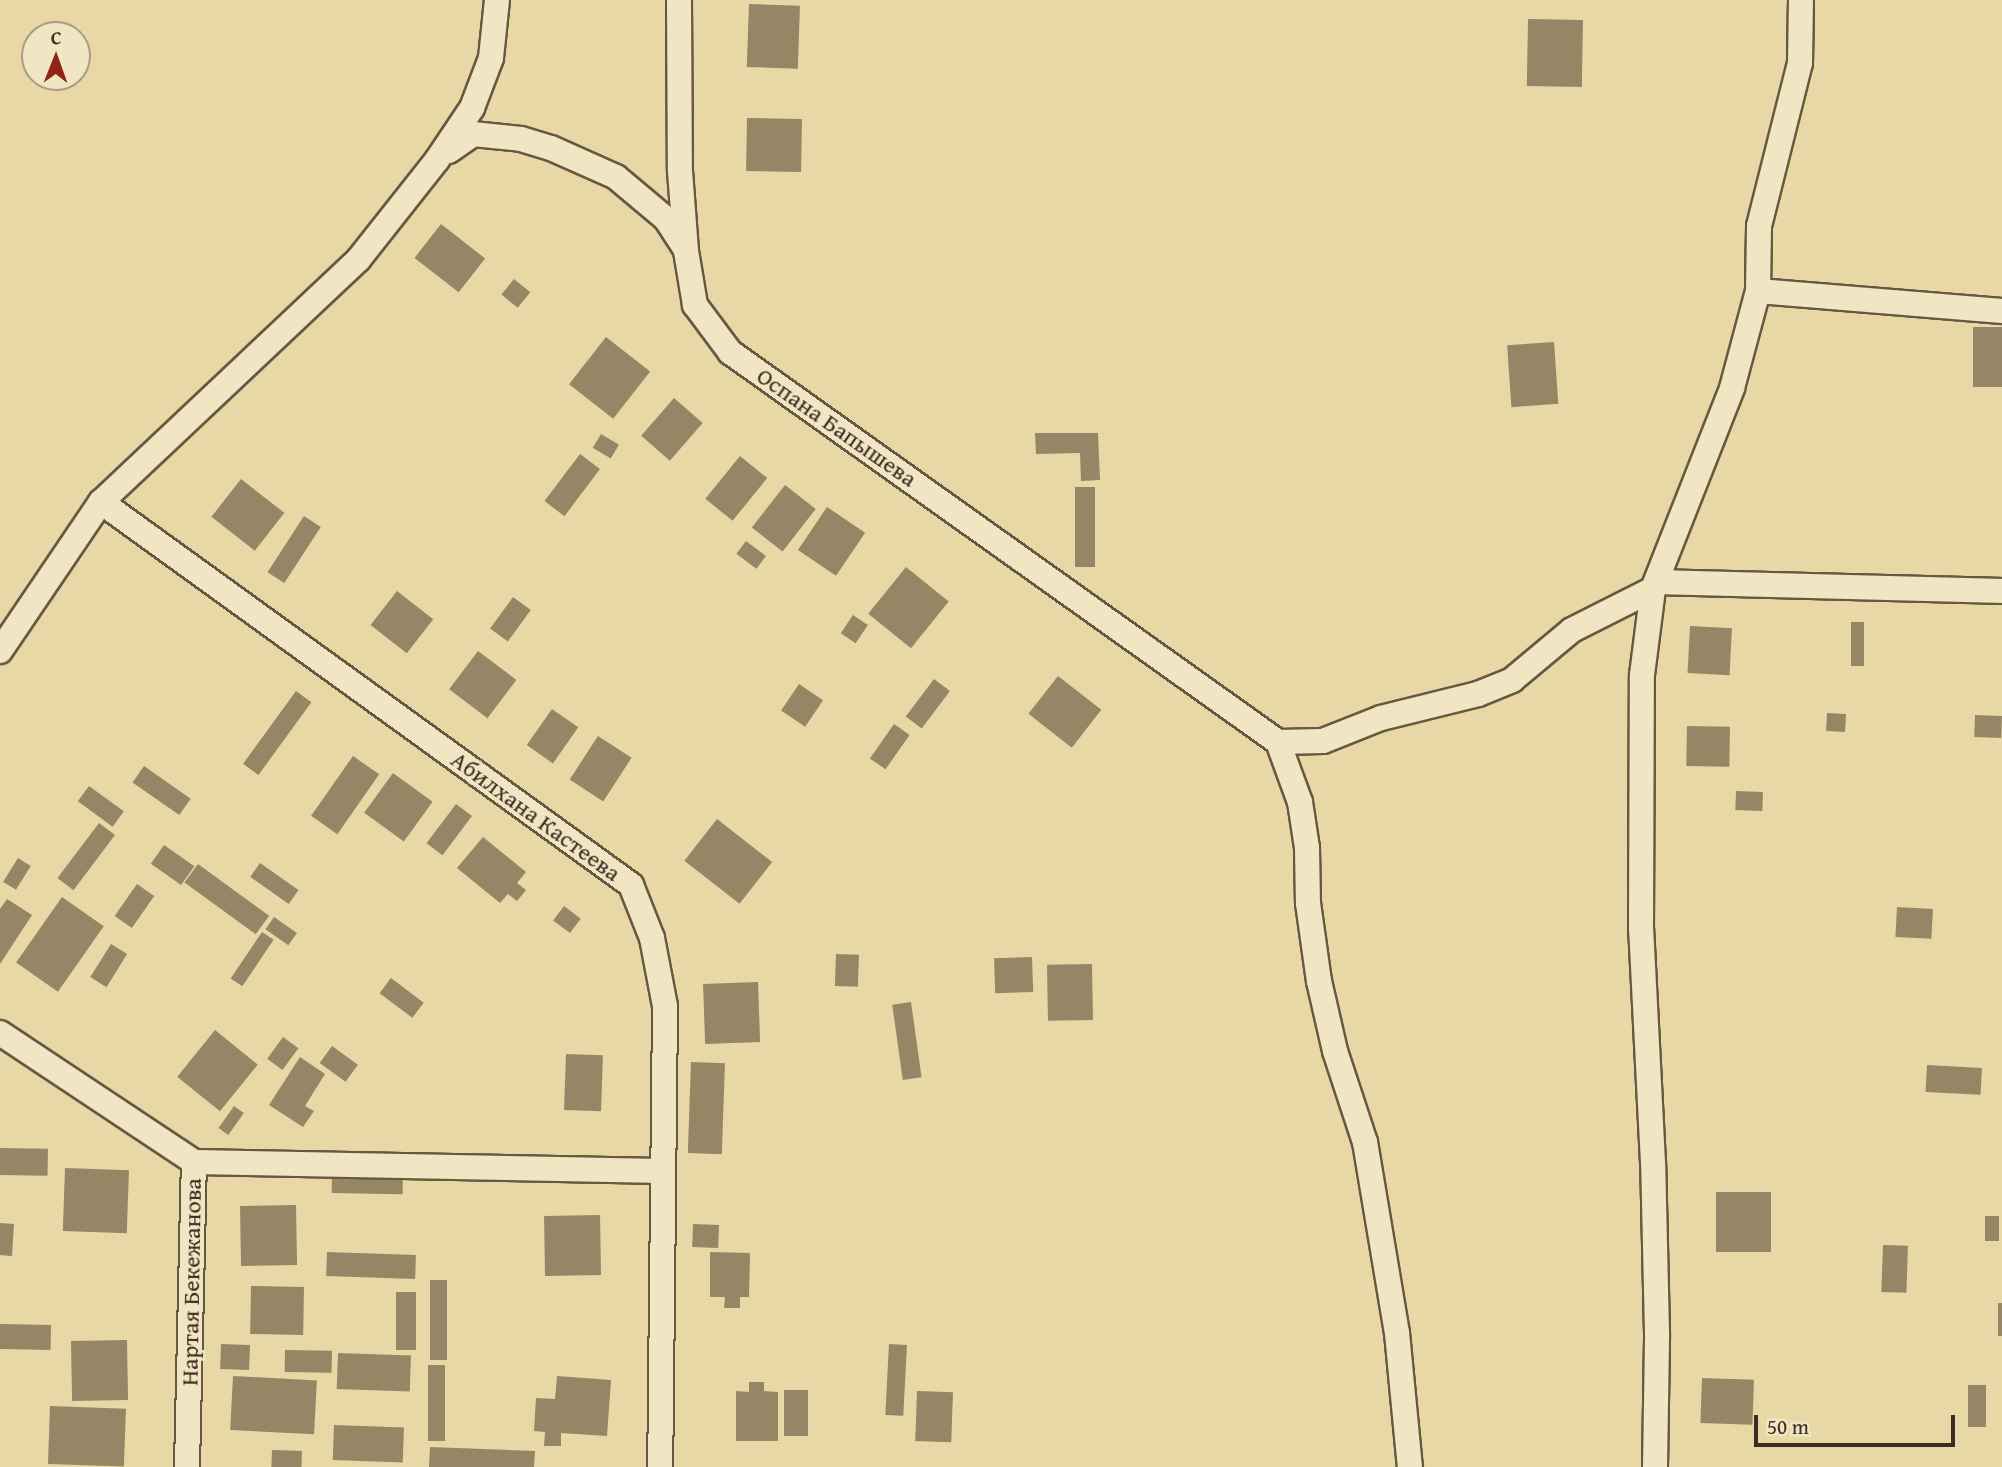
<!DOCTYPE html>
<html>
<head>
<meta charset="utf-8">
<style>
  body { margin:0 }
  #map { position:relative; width:2002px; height:1467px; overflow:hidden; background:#e8d8a5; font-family:"Gentium Book Plus",serif }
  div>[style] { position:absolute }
  .building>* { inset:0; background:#968665; transform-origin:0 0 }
  .roads { filter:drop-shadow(2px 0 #685841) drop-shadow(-2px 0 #685841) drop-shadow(0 2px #685841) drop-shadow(0 -2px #685841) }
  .minor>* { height:24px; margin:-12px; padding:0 12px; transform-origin:12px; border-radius:12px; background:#f0e6c4 }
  span { translate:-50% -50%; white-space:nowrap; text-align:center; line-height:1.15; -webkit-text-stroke:5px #f0e6c4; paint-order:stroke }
  .street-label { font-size:24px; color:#3d2d20 }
  .north { position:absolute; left:21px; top:21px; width:70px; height:70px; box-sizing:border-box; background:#f0e6c4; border:2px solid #a89c82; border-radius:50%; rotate:1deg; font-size:19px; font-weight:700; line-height:28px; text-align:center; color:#3d2d20 }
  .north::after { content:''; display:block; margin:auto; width:24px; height:32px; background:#8f2418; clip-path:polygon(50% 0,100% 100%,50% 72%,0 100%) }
  .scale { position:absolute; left:1754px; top:1415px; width:201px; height:32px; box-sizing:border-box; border:4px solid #3d2d20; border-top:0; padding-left:9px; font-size:21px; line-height:24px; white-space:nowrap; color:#3d2d20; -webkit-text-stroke:5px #f0e6c4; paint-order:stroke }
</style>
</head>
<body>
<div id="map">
  <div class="building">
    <i style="left:749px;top:4px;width:51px;height:63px;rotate:2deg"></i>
    <i style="left:1528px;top:19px;width:55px;height:67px;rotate:1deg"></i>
    <i style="left:747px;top:118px;width:55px;height:53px;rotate:1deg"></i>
    <i style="left:441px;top:224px;width:56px;height:43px;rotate:38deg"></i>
    <i style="left:514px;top:279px;width:21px;height:20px;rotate:39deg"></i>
    <i style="left:1973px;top:327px;width:29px;height:60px"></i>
    <i style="left:606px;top:337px;width:56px;height:60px;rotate:38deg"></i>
    <i style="left:1554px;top:342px;width:62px;height:47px;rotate:86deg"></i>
    <i style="left:674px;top:398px;width:38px;height:50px;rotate:41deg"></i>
    <i style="clip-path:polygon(1035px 433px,1098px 433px,1100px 480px,1081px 481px,1080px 453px,1036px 454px)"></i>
    <i style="left:601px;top:434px;width:21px;height:16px;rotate:31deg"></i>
    <i style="left:580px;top:454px;width:25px;height:59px;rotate:37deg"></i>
    <i style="left:740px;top:456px;width:35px;height:55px;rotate:39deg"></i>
    <i style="left:241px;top:479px;width:55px;height:48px;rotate:38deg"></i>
    <i style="left:785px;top:485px;width:39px;height:54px;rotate:38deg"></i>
    <i style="left:1075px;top:487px;width:20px;height:80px"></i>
    <i style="left:827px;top:507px;width:46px;height:52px;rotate:34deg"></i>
    <i style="left:304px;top:516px;width:20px;height:67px;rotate:33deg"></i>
    <i style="left:746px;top:541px;width:25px;height:16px;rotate:37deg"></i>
    <i style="left:906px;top:567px;width:55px;height:60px;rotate:39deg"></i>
    <i style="left:397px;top:591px;width:46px;height:43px;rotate:38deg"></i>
    <i style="left:513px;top:597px;width:22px;height:39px;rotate:36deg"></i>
    <i style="left:853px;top:615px;width:18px;height:22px;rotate:34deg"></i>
    <i style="left:1851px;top:622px;width:13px;height:44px"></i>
    <i style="left:1690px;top:626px;width:42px;height:47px;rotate:3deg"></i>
    <i style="left:478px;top:651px;width:48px;height:48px;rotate:37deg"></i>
    <i style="left:1058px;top:676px;width:55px;height:48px;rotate:38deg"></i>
    <i style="left:934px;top:679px;width:20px;height:47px;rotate:37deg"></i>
    <i style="left:799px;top:684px;width:29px;height:32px;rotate:34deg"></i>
    <i style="left:296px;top:691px;width:19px;height:90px;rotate:36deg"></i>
    <i style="left:552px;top:709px;width:32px;height:44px;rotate:35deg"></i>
    <i style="left:1827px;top:713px;width:19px;height:18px;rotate:3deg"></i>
    <i style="left:1975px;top:715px;width:27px;height:22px;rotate:2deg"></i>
    <i style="left:894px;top:724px;width:19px;height:42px;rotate:35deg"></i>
    <i style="left:1687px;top:726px;width:43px;height:40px;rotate:1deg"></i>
    <i style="left:598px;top:736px;width:40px;height:52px;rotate:33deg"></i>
    <i style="left:353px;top:756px;width:32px;height:73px;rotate:35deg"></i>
    <i style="left:144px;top:766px;width:57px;height:20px;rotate:35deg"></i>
    <i style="left:393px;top:773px;width:49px;height:49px;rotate:36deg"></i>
    <i style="left:89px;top:786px;width:43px;height:19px;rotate:36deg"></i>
    <i style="left:1736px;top:791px;width:27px;height:19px;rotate:2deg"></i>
    <i style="left:456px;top:804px;width:20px;height:49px;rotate:37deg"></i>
    <i style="left:717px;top:819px;width:70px;height:53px;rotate:38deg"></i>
    <i style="left:99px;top:823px;width:20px;height:69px;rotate:37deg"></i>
    <i style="clip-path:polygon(483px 837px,526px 872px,517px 883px,526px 890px,517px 901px,508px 894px,500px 903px,457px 868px)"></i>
    <i style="left:164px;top:845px;width:37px;height:23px;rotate:35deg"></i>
    <i style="left:18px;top:858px;width:15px;height:28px;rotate:32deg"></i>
    <i style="left:260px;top:863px;width:47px;height:17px;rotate:35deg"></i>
    <i style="left:198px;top:864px;width:88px;height:23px;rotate:36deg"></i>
    <i style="left:137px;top:884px;width:21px;height:39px;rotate:35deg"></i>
    <i style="left:62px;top:897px;width:51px;height:80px;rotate:35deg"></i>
    <i style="clip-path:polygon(7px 899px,32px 915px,0 964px,0 909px)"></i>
    <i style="left:564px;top:906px;width:21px;height:18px;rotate:37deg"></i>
    <i style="left:1897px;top:907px;width:36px;height:30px;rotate:3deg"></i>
    <i style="left:274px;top:917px;width:28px;height:15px;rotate:35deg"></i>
    <i style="left:262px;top:932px;width:14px;height:56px;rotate:34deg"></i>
    <i style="left:111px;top:944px;width:19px;height:39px;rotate:32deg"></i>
    <i style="left:836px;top:954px;width:23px;height:32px;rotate:2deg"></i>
    <i style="left:1032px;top:957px;width:35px;height:38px;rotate:88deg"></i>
    <i style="left:1092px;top:964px;width:56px;height:45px;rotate:89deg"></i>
    <i style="left:391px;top:978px;width:41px;height:19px;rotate:37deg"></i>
    <i style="left:758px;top:982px;width:60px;height:55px;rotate:88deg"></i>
    <i style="left:911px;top:1002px;width:76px;height:19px;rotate:82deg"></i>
    <i style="left:215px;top:1030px;width:55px;height:60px;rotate:39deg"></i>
    <i style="left:283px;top:1037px;width:19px;height:27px;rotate:36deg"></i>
    <i style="left:332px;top:1046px;width:32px;height:21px;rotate:36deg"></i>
    <i style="left:566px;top:1054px;width:37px;height:56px;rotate:2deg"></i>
    <i style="clip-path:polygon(300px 1057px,325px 1074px,305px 1106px,314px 1111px,303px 1127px,269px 1105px)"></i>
    <i style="left:691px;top:1062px;width:34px;height:91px;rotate:2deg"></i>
    <i style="left:1927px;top:1065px;width:55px;height:27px;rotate:3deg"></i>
    <i style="left:234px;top:1106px;width:12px;height:27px;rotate:35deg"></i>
    <i style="left:0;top:1148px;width:48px;height:27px;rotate:1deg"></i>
    <i style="left:65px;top:1168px;width:64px;height:63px;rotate:2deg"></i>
    <i style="left:332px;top:1171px;width:71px;height:22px;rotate:1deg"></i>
    <i style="left:1716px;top:1192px;width:55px;height:60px"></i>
    <i style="left:296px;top:1205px;width:60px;height:56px;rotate:89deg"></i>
    <i style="left:600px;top:1215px;width:60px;height:56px;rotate:89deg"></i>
    <i style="left:1985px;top:1216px;width:14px;height:25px"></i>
    <i style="clip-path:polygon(0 1223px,14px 1224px,12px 1256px,0 1255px)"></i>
    <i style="left:693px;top:1224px;width:26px;height:23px;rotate:2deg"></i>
    <i style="left:1883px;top:1245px;width:25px;height:47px;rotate:2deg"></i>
    <i style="left:327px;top:1252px;width:89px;height:24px;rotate:2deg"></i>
    <i style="clip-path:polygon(710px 1252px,750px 1253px,749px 1297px,740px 1297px,740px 1308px,724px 1308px,725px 1297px,710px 1297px)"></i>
    <i style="left:430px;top:1280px;width:17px;height:80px"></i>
    <i style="left:251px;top:1286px;width:53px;height:48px;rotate:1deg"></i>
    <i style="left:396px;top:1292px;width:20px;height:58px"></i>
    <i style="left:1998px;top:1303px;width:4px;height:33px"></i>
    <i style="left:0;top:1324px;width:51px;height:25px;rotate:1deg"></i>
    <i style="left:127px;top:1340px;width:60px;height:56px;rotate:89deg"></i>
    <i style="left:221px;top:1344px;width:29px;height:25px;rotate:2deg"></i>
    <i style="left:889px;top:1344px;width:18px;height:71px;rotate:3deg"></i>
    <i style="left:285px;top:1350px;width:47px;height:22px;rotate:1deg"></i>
    <i style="left:338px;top:1353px;width:73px;height:36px;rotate:2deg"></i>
    <i style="left:428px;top:1365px;width:17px;height:76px"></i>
    <i style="left:233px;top:1376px;width:84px;height:54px;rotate:3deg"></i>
    <i style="clip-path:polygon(557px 1376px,611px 1380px,607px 1436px,561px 1433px,561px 1446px,544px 1446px,545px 1432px,534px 1431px,536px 1398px,555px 1399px)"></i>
    <i style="left:1702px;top:1378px;width:52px;height:45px;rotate:2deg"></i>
    <i style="clip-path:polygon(749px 1382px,764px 1382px,764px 1391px,778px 1392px,778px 1441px,736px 1441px,736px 1391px,749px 1392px)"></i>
    <i style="left:1968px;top:1385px;width:18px;height:42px"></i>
    <i style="left:784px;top:1390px;width:24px;height:46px"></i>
    <i style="left:917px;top:1391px;width:36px;height:50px;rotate:2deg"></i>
    <i style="left:50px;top:1406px;width:76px;height:58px;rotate:2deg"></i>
    <i style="left:334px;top:1425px;width:70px;height:35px;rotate:2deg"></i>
    <i style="clip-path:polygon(430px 1447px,535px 1451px,534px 1467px,429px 1467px)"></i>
    <i style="left:272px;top:1450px;width:30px;height:17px;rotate:2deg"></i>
  </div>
  <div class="roads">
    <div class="minor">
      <i style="left:679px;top:0;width:171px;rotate:89.7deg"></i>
      <i style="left:680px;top:171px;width:80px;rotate:85.7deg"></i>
      <i style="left:686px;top:251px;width:55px;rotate:80.5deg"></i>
      <i style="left:695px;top:305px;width:59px;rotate:53.3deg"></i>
      <i style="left:730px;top:352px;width:673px;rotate:35.44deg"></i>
      <i style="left:449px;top:151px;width:29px;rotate:-35deg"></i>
      <i style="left:473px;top:134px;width:48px;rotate:5.9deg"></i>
      <i style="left:521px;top:139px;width:31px;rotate:17deg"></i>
      <i style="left:551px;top:148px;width:71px;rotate:24deg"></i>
      <i style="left:616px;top:177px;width:65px;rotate:40deg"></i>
      <i style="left:666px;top:219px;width:33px;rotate:57deg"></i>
      <i style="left:1758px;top:291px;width:245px;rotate:4.7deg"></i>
      <i style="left:101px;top:502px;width:654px;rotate:35.85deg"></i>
      <i style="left:631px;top:885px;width:57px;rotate:68.4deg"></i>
      <i style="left:652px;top:938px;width:69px;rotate:79.2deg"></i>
      <i style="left:665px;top:1006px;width:461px;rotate:90.6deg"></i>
      <i style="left:1657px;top:582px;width:345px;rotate:1.5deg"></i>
      <i style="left:0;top:651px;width:180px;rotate:-55.9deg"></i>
      <i style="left:101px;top:502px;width:353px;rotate:-43.3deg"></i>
      <i style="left:358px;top:260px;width:127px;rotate:-51.7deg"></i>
      <i style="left:437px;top:160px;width:63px;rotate:-56.1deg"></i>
      <i style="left:472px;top:108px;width:53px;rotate:-69.2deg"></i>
      <i style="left:491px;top:58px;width:58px;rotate:-84.1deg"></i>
      <i style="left:1278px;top:742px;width:64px;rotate:69.9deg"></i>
      <i style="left:1300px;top:802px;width:47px;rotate:81.3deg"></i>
      <i style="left:1307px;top:848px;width:55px;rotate:89deg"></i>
      <i style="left:1308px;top:903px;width:79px;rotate:82deg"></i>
      <i style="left:1319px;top:981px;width:72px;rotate:77.1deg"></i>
      <i style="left:1335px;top:1051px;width:96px;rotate:71.8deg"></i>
      <i style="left:1365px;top:1142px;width:194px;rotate:80.5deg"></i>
      <i style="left:1397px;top:1333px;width:135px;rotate:84.5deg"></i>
      <i style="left:1278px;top:742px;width:45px;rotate:-1.3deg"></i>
      <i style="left:1323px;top:741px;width:62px;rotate:-21.6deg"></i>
      <i style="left:1381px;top:718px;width:100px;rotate:-13.9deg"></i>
      <i style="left:1478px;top:694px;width:37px;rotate:-22deg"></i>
      <i style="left:1512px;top:680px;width:78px;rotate:-39.8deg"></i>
      <i style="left:1572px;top:630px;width:91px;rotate:-26.8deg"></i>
      <i style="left:0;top:1033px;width:233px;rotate:33.6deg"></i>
      <i style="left:194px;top:1162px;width:469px;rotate:1.1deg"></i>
      <i style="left:187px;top:1467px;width:305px;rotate:-88.7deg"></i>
      <i style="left:1655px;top:1467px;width:134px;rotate:-89.1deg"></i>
      <i style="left:1657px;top:1333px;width:170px;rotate:-91.3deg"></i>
      <i style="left:1653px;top:1163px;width:234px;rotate:-92.9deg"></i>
      <i style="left:1641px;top:929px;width:254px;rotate:-89.8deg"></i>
      <i style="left:1642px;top:675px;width:87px;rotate:-82.7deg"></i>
      <i style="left:1653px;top:589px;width:216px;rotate:-68.5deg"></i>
      <i style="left:1732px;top:388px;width:100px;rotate:-75deg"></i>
      <i style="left:1758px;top:291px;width:65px;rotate:-89.1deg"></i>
      <i style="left:1759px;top:226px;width:168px;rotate:-75.9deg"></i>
      <i style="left:1800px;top:63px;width:63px;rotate:-89.1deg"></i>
    </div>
  </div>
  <div class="street-label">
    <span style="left:837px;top:427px;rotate:35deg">Оспана Бапышева</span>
    <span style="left:536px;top:816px;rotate:36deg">Абилхана Кастеева</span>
    <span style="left:191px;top:1282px;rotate:-89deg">Нартая Бекежанова</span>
  </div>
  <div class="north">С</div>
  <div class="scale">50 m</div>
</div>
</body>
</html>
